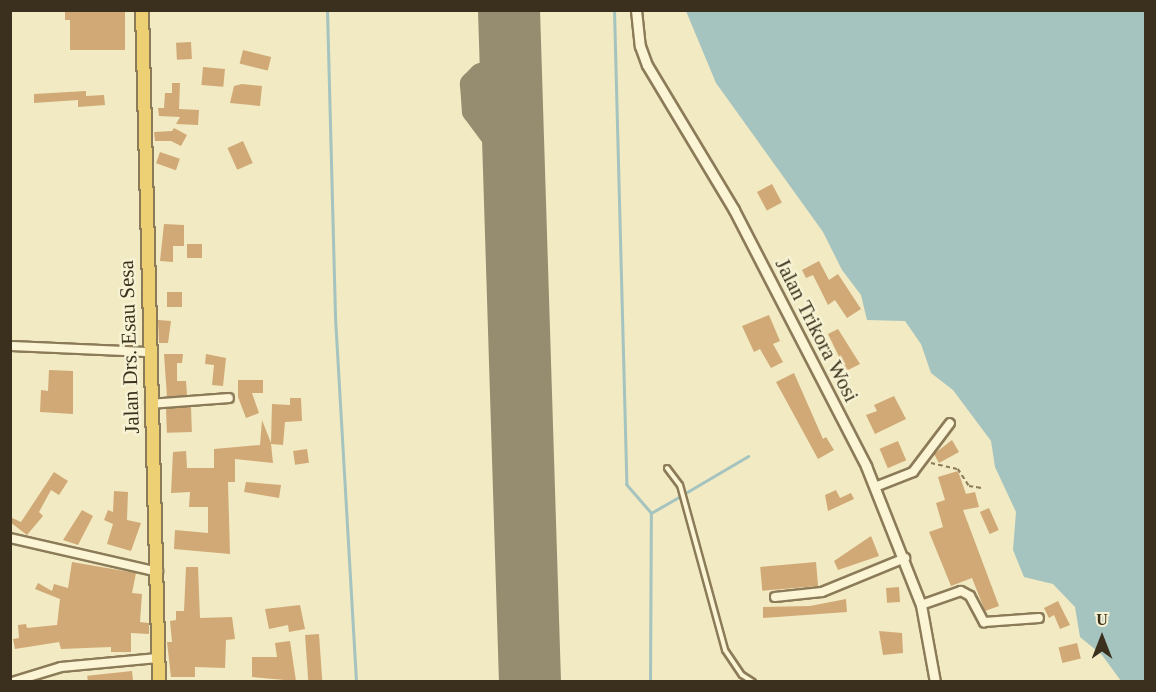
<!DOCTYPE html>
<html>
<head>
<meta charset="utf-8">
<style>
  body { margin:0 }
  #map { position:relative; width:1156px; height:692px; overflow:hidden; background:#f1eac2; font-family:Georgia,serif }
  div>[style] { position:absolute }
  .water>* { inset:0; background:#a5c3bf }
  .stream>* { height:3px; margin:-1.5px; padding:0 1.5px; transform-origin:1.5px; border-radius:1.5px; background:#a5c3bf }
  .taxiway>* { height:24px; margin:-12px; padding:0 12px; transform-origin:12px; border-radius:12px; background:#968d70 }
  .runway>* { height:62px; margin:-31px; padding:0 31px; transform-origin:31px; border-radius:31px; background:#968d70 }
  .building>* { inset:0; background:#d1a976; transform-origin:0 0 }
  .path>* { height:1.5px; margin-top:-0.75px; transform-origin:0; background:repeating-linear-gradient(90deg,#8c7b58 0 4.5px,transparent 0 7.5px) }
  .roads { filter:drop-shadow(2px 0 #8c7b58) drop-shadow(-2px 0 #8c7b58) drop-shadow(0 2px #8c7b58) drop-shadow(0 -2px #8c7b58) }
  .service>* { height:4px; margin:-2px; padding:0 2px; transform-origin:2px; border-radius:2px; background:#fbf5d6 }
  .minor>* { height:8px; margin:-4px; padding:0 4px; transform-origin:4px; border-radius:4px; background:#fbf5d6 }
  .tertiary>* { height:9px; margin:-4.5px; padding:0 4.5px; transform-origin:4.5px; border-radius:4.5px; background:#fbf5d6 }
  .trunk>* { height:12px; margin:-6px; padding:0 6px; transform-origin:6px; border-radius:6px; background:#edd074 }
  span { translate:-50% -50%; white-space:nowrap; text-align:center; line-height:1.15; -webkit-text-stroke:5px #f7f2d3; paint-order:stroke }
  .street-label { font-size:21px; color:#3b301d }
  .frame { position:absolute; inset:0; border:12px solid #3b301d; pointer-events:none }
  .north { position:absolute; left:1072px; top:608px; width:60px; height:60px; -webkit-text-stroke:4px #f7f2d3; paint-order:stroke; rotate:0deg; font-size:16px; font-weight:700; line-height:24px; text-align:center; color:#3b301d }
  .north::after { content:''; display:block; margin:auto; width:21px; height:27px; background:#3b301d; clip-path:polygon(50% 0,100% 100%,50% 72%,0 100%) }
</style>
</head>
<body>
<div id="map">
  <div class="water">
    <i style="clip-path:polygon(686px 11px,1145px 11px,1145px 681px,1121px 681px,1102px 655px,1080px 637px,1075px 607px,1053px 584px,1024px 577px,1013px 550px,1016px 512px,995px 467px,991px 441px,953px 390px,931px 373px,921px 344px,905px 321px,867px 320px,861px 295px,842px 270px,823px 232px,716px 83px)"></i>
  </div>
  <div class="stream">
    <i style="left:327px;top:10px;width:307px;rotate:88.5deg"></i>
    <i style="left:335px;top:317px;width:366px;rotate:86.7deg"></i>
    <i style="left:614px;top:10px;width:474px;rotate:88.5deg"></i>
    <i style="left:626px;top:484px;width:38px;rotate:49deg"></i>
    <i style="left:687px;top:492px;width:71px;rotate:-30.5deg"></i>
    <i style="left:650px;top:682px;width:169px;rotate:-89.7deg"></i>
    <i style="left:651px;top:513px;width:32px;rotate:-30deg"></i>
  </div>
  <div class="taxiway">
    <i style="left:514px;top:147px;width:68px;rotate:-87.5deg"></i>
    <i style="left:517px;top:79px;width:19px;rotate:-148deg"></i>
    <i style="left:501px;top:69px;width:21px;rotate:163deg"></i>
    <i style="left:481px;top:75px;width:13px;rotate:135deg"></i>
    <i style="left:472px;top:84px;width:27px;rotate:86deg"></i>
    <i style="left:474px;top:111px;width:67px;rotate:53.5deg"></i>
  </div>
  <div class="runway">
    <i style="left:509px;top:10px;width:672px;rotate:88.21deg"></i>
  </div>
  <div class="building">
    <i style="clip-path:polygon(65px 10px,125px 10px,125px 50px,70px 50px,70px 20px,65px 20px)"></i>
    <i style="left:191px;top:42px;width:17px;height:15px;rotate:87deg"></i>
    <i style="left:243px;top:50px;width:29px;height:14px;rotate:14deg"></i>
    <i style="left:203px;top:67px;width:22px;height:18px;rotate:5deg"></i>
    <i style="clip-path:polygon(172px 83px,180px 83px,179px 109px,199px 110px,198px 125px,176px 124px,180px 117px,159px 116px,158px 108px,164px 108px,165px 93px,172px 93px)"></i>
    <i style="clip-path:polygon(242px 84px,262px 86px,260px 106px,230px 103px,234px 86px)"></i>
    <i style="clip-path:polygon(86px 91px,86px 96px,104px 95px,105px 105px,78px 107px,78px 100px,34px 103px,34px 94px)"></i>
    <i style="clip-path:polygon(174px 128px,187px 135px,181px 146px,171px 141px,155px 141px,154px 132px,172px 131px)"></i>
    <i style="left:243px;top:141px;width:24px;height:17px;rotate:66deg"></i>
    <i style="left:160px;top:152px;width:21px;height:12px;rotate:19deg"></i>
    <i style="left:772px;top:184px;width:21px;height:17px;rotate:62deg"></i>
    <i style="clip-path:polygon(164px 224px,184px 225px,184px 246px,173px 246px,173px 262px,160px 261px)"></i>
    <i style="left:187px;top:244px;width:15px;height:14px"></i>
    <i style="clip-path:polygon(819px 261px,829px 280px,838px 274px,861px 309px,847px 318px,835px 300px,828px 305px,813px 275px,806px 278px,802px 270px)"></i>
    <i style="left:167px;top:292px;width:15px;height:15px"></i>
    <i style="clip-path:polygon(769px 315px,780px 341px,773px 344px,783px 362px,771px 368px,760px 349px,754px 352px,742px 326px)"></i>
    <i style="clip-path:polygon(158px 320px,171px 321px,168px 343px,159px 343px)"></i>
    <i style="clip-path:polygon(838px 329px,860px 364px,846px 371px,828px 334px)"></i>
    <i style="clip-path:polygon(164px 354px,183px 354px,182px 363px,177px 363px,177px 381px,186px 381px,187px 395px,167px 397px)"></i>
    <i style="clip-path:polygon(206px 354px,226px 358px,223px 386px,212px 385px,214px 365px,205px 364px)"></i>
    <i style="clip-path:polygon(49px 370px,73px 371px,73px 414px,40px 412px,41px 390px,48px 391px)"></i>
    <i style="clip-path:polygon(794px 373px,823px 439px,826px 437px,834px 450px,818px 459px,776px 382px)"></i>
    <i style="clip-path:polygon(238px 380px,263px 380px,263px 393px,252px 393px,259px 413px,246px 418px,238px 397px)"></i>
    <i style="clip-path:polygon(894px 396px,906px 419px,875px 434px,866px 415px,877px 411px,874px 405px)"></i>
    <i style="clip-path:polygon(290px 398px,301px 398px,302px 421px,285px 422px,283px 445px,271px 444px,273px 463px,235px 459px,235px 482px,228px 482px,230px 554px,174px 549px,175px 530px,208px 533px,208px 507px,189px 507px,190px 492px,171px 493px,173px 452px,186px 451px,187px 468px,214px 468px,214px 449px,260px 445px,262px 420px,271px 443px,272px 404px,290px 405px)"></i>
    <i style="left:191px;top:407px;width:25px;height:25px;rotate:88deg"></i>
    <i style="clip-path:polygon(952px 440px,959px 452px,939px 463px,934px 454px)"></i>
    <i style="left:898px;top:441px;width:21px;height:20px;rotate:67deg"></i>
    <i style="left:307px;top:449px;width:14px;height:14px;rotate:82deg"></i>
    <i style="clip-path:polygon(958px 471px,966px 494px,975px 492px,979px 507px,963px 510px,999px 606px,985px 611px,972px 578px,951px 586px,929px 532px,943px 527px,936px 503px,945px 500px,938px 477px)"></i>
    <i style="clip-path:polygon(54px 472px,68px 481px,59px 495px,51px 490px,39px 512px,43px 516px,27px 535px,10px 522px,10px 517px,21px 522px)"></i>
    <i style="clip-path:polygon(246px 482px,281px 485px,279px 498px,244px 492px)"></i>
    <i style="clip-path:polygon(836px 490px,840px 498px,851px 493px,854px 499px,828px 511px,825px 495px)"></i>
    <i style="clip-path:polygon(114px 491px,128px 492px,127px 520px,141px 523px,131px 551px,107px 544px,113px 524px,104px 520px,108px 510px,113px 512px)"></i>
    <i style="left:989px;top:508px;width:24px;height:10px;rotate:66deg"></i>
    <i style="clip-path:polygon(82px 510px,93px 516px,78px 545px,63px 540px)"></i>
    <i style="clip-path:polygon(871px 536px,879px 556px,838px 570px,834px 561px)"></i>
    <i style="clip-path:polygon(72px 562px,136px 573px,132px 593px,142px 594px,140px 622px,149px 623px,149px 634px,131px 633px,131px 652px,111px 652px,111px 647px,61px 649px,59px 642px,15px 649px,13px 639px,19px 638px,18px 625px,26px 624px,27px 628px,57px 625px,60px 599px,35px 589px,38px 583px,52px 591px,54px 584px,68px 588px)"></i>
    <i style="left:816px;top:562px;width:24px;height:56px;rotate:85deg"></i>
    <i style="clip-path:polygon(186px 567px,198px 567px,200px 618px,232px 617px,235px 639px,226px 640px,225px 668px,195px 667px,195px 677px,171px 677px,167px 642px,172px 642px,170px 621px,176px 620px,176px 611px,184px 611px)"></i>
    <i style="left:899px;top:587px;width:15px;height:13px;rotate:86deg"></i>
    <i style="clip-path:polygon(846px 599px,847px 612px,763px 618px,763px 607px,810px 606px)"></i>
    <i style="clip-path:polygon(1058px 601px,1070px 625px,1060px 629px,1054px 615px,1049px 618px,1044px 608px)"></i>
    <i style="clip-path:polygon(300px 605px,305px 629px,289px 632px,288px 625px,269px 629px,265px 609px)"></i>
    <i style="clip-path:polygon(879px 631px,902px 633px,903px 653px,883px 655px)"></i>
    <i style="left:319px;top:634px;width:47px;height:14px;rotate:86deg"></i>
    <i style="clip-path:polygon(290px 641px,296px 681px,252px 677px,252px 657px,277px 657px,275px 643px)"></i>
    <i style="left:1077px;top:643px;width:16px;height:19px;rotate:76deg"></i>
    <i style="left:132px;top:671px;width:10px;height:45px;rotate:84deg"></i>
  </div>
  <div class="path">
    <i style="left:931px;top:463px;width:28px;rotate:13deg"></i>
    <i style="left:958px;top:469px;width:20px;rotate:57deg"></i>
    <i style="left:969px;top:486px;width:13px;rotate:9deg"></i>
  </div>
  <div class="roads">
    <div class="service">
      <i style="left:667px;top:468px;width:21px;rotate:53deg"></i>
      <i style="left:680px;top:485px;width:171px;rotate:74.7deg"></i>
      <i style="left:725px;top:650px;width:30px;rotate:56deg"></i>
      <i style="left:742px;top:675px;width:13px;rotate:32deg"></i>
    </div>
    <div class="minor">
      <i style="left:10px;top:346px;width:138px;rotate:2.5deg"></i>
      <i style="left:150px;top:404px;width:79px;rotate:-4.3deg"></i>
      <i style="left:875px;top:487px;width:41px;rotate:-21.5deg"></i>
      <i style="left:913px;top:472px;width:61px;rotate:-52.9deg"></i>
      <i style="left:10px;top:538px;width:152px;rotate:12.9deg"></i>
      <i style="left:775px;top:597px;width:47px;rotate:-6.1deg"></i>
      <i style="left:822px;top:592px;width:90px;rotate:-22.3deg"></i>
      <i style="left:921px;top:605px;width:42px;rotate:-19.3deg"></i>
      <i style="left:961px;top:591px;width:10px;rotate:29deg"></i>
      <i style="left:970px;top:596px;width:30px;rotate:62deg"></i>
      <i style="left:984px;top:622px;width:55px;rotate:-4.2deg"></i>
      <i style="left:12px;top:682px;width:51px;rotate:-17deg"></i>
      <i style="left:61px;top:667px;width:97px;rotate:-5.3deg"></i>
    </div>
    <div class="tertiary">
      <i style="left:636px;top:10px;width:36px;rotate:84deg"></i>
      <i style="left:640px;top:46px;width:20px;rotate:70deg"></i>
      <i style="left:647px;top:65px;width:169px;rotate:59deg"></i>
      <i style="left:734px;top:210px;width:288px;rotate:62.7deg"></i>
      <i style="left:866px;top:466px;width:149px;rotate:68.4deg"></i>
      <i style="left:921px;top:605px;width:78px;rotate:79.7deg"></i>
    </div>
    <div class="trunk">
      <i style="left:142px;top:10px;width:672px;rotate:88.55deg"></i>
    </div>
  </div>
  <div class="street-label">
    <span style="left:817px;top:330px;rotate:63deg">Jalan Trikora Wosi</span>
    <span style="left:129px;top:347px;rotate:-92deg">Jalan Drs. Esau Sesa</span>
  </div>
  <div class="frame"></div>
  <div class="north">U</div>
</div>
</body>
</html>
